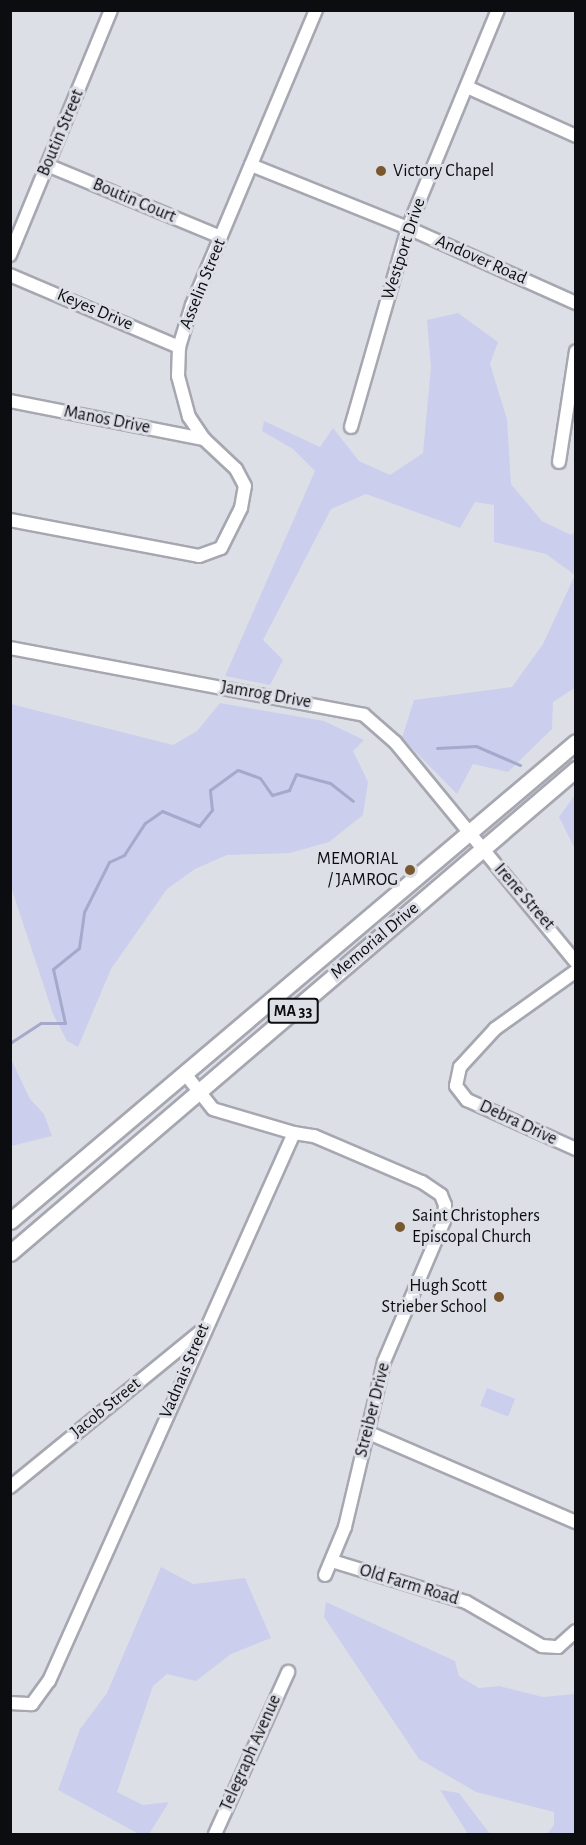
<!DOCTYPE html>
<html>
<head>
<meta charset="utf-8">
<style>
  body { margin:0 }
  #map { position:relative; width:586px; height:1845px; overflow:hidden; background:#dddfe7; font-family:"Alegreya Sans",sans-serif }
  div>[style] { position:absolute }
  .green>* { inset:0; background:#cbcfed; transform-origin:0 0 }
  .stream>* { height:3px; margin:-1.5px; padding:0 1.5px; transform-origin:1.5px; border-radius:1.5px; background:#a5a9cc }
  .roads { filter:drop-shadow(2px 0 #a6a7b0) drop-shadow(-2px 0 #a6a7b0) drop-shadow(0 2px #a6a7b0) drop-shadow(0 -2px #a6a7b0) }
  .minor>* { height:12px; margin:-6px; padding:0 6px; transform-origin:6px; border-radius:6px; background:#fff }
  .major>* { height:15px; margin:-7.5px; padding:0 7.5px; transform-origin:7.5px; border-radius:7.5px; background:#fff }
  .dots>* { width:16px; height:16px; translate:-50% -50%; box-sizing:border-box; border:3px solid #dddfe7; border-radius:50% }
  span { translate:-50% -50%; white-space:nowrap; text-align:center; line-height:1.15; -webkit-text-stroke:6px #dddfe7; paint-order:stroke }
  .shield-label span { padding:2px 4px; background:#dddfe7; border:2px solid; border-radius:4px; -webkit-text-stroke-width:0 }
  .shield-label { font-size:16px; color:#0c0d10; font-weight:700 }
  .street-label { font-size:18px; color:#0c0d10 }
  .poi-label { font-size:18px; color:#0c0d10 }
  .left { translate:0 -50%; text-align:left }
  .right { translate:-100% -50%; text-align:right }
  .frame { position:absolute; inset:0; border:12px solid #0c0d10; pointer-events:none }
</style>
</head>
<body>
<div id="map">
  <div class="green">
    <i style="clip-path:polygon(458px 313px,498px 342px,490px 364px,507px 419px,511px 484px,542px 521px,571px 535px,575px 532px,576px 687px,553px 702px,552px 729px,508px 772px,473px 764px,457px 794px,402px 738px,414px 700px,512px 687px,543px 644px,575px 575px,546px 554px,494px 542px,494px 505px,475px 502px,460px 528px,366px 494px,331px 509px,263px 640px,283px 660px,270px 685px,225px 676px,315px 471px,293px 449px,262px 431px,264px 421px,320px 447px,333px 428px,359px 461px,390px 475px,423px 453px,431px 367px,427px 320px)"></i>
    <i style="clip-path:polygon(220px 703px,324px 721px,364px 740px,353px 751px,368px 782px,363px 815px,329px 842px,290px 853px,227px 855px,195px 869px,167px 889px,111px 969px,78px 1047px,67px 1041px,53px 1014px,11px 887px,11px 704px,173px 745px,197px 731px)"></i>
    <i style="clip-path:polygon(575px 795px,575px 849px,559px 817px)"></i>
    <i style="clip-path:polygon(11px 1059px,30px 1099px,44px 1114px,52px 1136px,11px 1146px)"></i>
    <i style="left:487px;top:1388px;width:30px;height:19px;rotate:21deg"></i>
    <i style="clip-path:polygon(161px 1567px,193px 1584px,245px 1578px,271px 1638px,231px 1654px,196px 1681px,167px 1674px,153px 1686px,117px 1792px,143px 1805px,169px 1802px,149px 1834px,139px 1834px,58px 1790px,80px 1729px,107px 1693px)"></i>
    <i style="clip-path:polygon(326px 1602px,455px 1661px,459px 1676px,479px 1688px,499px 1686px,543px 1697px,575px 1694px,575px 1834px,547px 1834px,554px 1825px,554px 1812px,476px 1792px,419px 1759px,324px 1617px)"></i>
    <i style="clip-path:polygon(440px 1790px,459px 1793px,490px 1834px,468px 1834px)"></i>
  </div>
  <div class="stream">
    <i style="left:437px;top:748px;width:39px;rotate:-3deg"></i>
    <i style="left:476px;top:746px;width:48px;rotate:23.4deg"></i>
    <i style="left:10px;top:1043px;width:37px;rotate:-33deg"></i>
    <i style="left:41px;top:1023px;width:24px"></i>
    <i style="left:65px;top:1023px;width:55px;rotate:-102.5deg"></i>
    <i style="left:53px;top:969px;width:33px;rotate:-39deg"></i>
    <i style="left:79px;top:948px;width:36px;rotate:-82deg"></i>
    <i style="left:84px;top:912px;width:56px;rotate:-63.4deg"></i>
    <i style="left:109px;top:862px;width:17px;rotate:-25deg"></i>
    <i style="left:124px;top:855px;width:38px;rotate:-57deg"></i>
    <i style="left:145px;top:823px;width:21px;rotate:-35deg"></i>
    <i style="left:162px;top:811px;width:40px;rotate:22deg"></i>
    <i style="left:199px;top:826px;width:21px;rotate:-51deg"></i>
    <i style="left:212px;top:810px;width:20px;rotate:-96deg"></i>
    <i style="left:210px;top:790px;width:34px;rotate:-36deg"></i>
    <i style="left:238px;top:770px;width:23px;rotate:20deg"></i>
    <i style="left:260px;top:778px;width:21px;rotate:55deg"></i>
    <i style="left:272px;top:795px;width:18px;rotate:-16deg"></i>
    <i style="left:289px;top:790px;width:17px;rotate:-66deg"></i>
    <i style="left:296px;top:774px;width:35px;rotate:15deg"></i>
    <i style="left:330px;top:783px;width:29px;rotate:38deg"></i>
  </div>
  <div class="roads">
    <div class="minor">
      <i style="left:467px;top:87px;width:120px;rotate:24.2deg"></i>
      <i style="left:47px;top:165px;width:188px;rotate:22.5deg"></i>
      <i style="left:251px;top:165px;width:169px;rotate:21.9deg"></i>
      <i style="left:408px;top:228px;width:184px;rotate:24.1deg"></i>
      <i style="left:10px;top:255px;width:265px;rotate:-67.6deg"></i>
      <i style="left:10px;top:275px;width:184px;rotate:23.1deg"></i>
      <i style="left:10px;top:401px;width:198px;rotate:11.1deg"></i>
      <i style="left:351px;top:427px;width:207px;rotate:-74deg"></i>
      <i style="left:408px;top:228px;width:236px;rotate:-67.6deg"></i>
      <i style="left:559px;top:462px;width:112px;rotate:-81.3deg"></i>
      <i style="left:10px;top:520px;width:192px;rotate:10.8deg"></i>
      <i style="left:199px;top:556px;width:23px;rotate:-20deg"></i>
      <i style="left:221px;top:548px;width:45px;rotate:-63.4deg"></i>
      <i style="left:241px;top:508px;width:22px;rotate:-80deg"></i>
      <i style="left:245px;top:486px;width:19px;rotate:-118deg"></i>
      <i style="left:236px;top:469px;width:44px;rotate:-136.8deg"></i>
      <i style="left:204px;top:439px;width:27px;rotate:-124deg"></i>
      <i style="left:189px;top:417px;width:42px;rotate:-105deg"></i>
      <i style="left:178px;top:376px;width:29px;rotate:-88deg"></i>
      <i style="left:179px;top:347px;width:44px;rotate:-72.8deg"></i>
      <i style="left:192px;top:305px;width:320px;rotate:-67.2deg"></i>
      <i style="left:10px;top:648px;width:360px;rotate:10.7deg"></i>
      <i style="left:364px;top:715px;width:41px;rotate:41.1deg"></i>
      <i style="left:395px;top:742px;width:285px;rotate:50.6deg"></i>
      <i style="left:576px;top:971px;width:100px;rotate:144.4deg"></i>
      <i style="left:495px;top:1029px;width:52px;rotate:132.6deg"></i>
      <i style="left:460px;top:1067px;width:19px;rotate:102deg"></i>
      <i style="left:456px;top:1086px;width:18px;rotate:52deg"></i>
      <i style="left:467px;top:1100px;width:120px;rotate:24.2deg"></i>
      <i style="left:294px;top:1133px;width:20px;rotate:9deg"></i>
      <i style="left:314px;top:1136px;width:117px;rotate:23.1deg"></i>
      <i style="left:422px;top:1182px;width:23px;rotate:34deg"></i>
      <i style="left:441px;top:1195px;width:11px;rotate:68deg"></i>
      <i style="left:445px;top:1205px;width:16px;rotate:94deg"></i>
      <i style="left:444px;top:1221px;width:153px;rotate:113.1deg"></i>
      <i style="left:384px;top:1362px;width:170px;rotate:103.3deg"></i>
      <i style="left:345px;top:1527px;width:52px;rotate:112.6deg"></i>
      <i style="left:369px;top:1433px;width:225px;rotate:23.3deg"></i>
      <i style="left:10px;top:1487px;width:245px;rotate:-39.2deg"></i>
      <i style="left:332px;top:1561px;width:140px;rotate:17deg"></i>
      <i style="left:466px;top:1602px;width:88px;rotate:30.1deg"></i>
      <i style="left:542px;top:1646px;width:16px;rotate:4deg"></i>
      <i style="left:558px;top:1647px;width:24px;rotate:-42deg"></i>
      <i style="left:10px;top:1703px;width:22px;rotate:3deg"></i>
      <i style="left:32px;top:1704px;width:29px;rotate:-54deg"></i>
      <i style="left:49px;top:1681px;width:600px;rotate:-65.91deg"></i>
      <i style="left:294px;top:1133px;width:84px;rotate:-163.5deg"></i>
      <i style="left:213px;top:1109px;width:43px;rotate:-128.5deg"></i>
      <i style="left:215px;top:1834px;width:178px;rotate:-65.7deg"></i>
    </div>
    <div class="major">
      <i style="left:10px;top:1221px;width:741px;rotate:-40.24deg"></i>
      <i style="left:10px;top:1253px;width:745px;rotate:-40.53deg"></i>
    </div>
  </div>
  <div class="dots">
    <i style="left:381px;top:171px;background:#79582f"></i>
    <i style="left:410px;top:870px;background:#79582f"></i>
    <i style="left:400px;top:1227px;background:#79582f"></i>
    <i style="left:499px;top:1297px;background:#79582f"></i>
  </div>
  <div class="shield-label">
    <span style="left:293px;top:1011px">MA 33</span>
  </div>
  <div class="street-label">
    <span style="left:61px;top:133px;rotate:-67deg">Boutin Street</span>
    <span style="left:134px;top:201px;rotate:23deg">Boutin Court</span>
    <span style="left:404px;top:249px;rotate:-72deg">Westport Drive</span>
    <span style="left:481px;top:260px;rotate:24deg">Andover Road</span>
    <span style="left:203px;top:284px;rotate:-68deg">Asselin Street</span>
    <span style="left:95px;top:310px;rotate:23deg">Keyes Drive</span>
    <span style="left:107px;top:420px;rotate:11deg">Manos Drive</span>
    <span style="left:266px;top:695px;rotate:10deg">Jamrog Drive</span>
    <span style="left:524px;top:897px;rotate:49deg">Irene Street</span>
    <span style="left:375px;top:941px;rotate:-40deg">Memorial Drive</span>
    <span style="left:518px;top:1123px;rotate:25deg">Debra Drive</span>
    <span style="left:185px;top:1371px;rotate:-67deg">Vadnais Street</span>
    <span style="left:106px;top:1408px;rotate:-39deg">Jacob Street</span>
    <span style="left:373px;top:1410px;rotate:-76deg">Streiber Drive</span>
    <span style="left:409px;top:1585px;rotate:17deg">Old Farm Road</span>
    <span style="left:251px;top:1753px;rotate:-66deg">Telegraph Avenue</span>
  </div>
  <div class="poi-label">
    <span class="left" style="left:393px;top:171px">Victory Chapel</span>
    <span class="right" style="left:398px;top:870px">MEMORIAL<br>/ JAMROG</span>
    <span class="left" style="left:412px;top:1227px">Saint Christophers<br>Episcopal Church</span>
    <span class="right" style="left:487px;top:1297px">Hugh Scott<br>Strieber School</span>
  </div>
  <div class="frame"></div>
</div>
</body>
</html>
